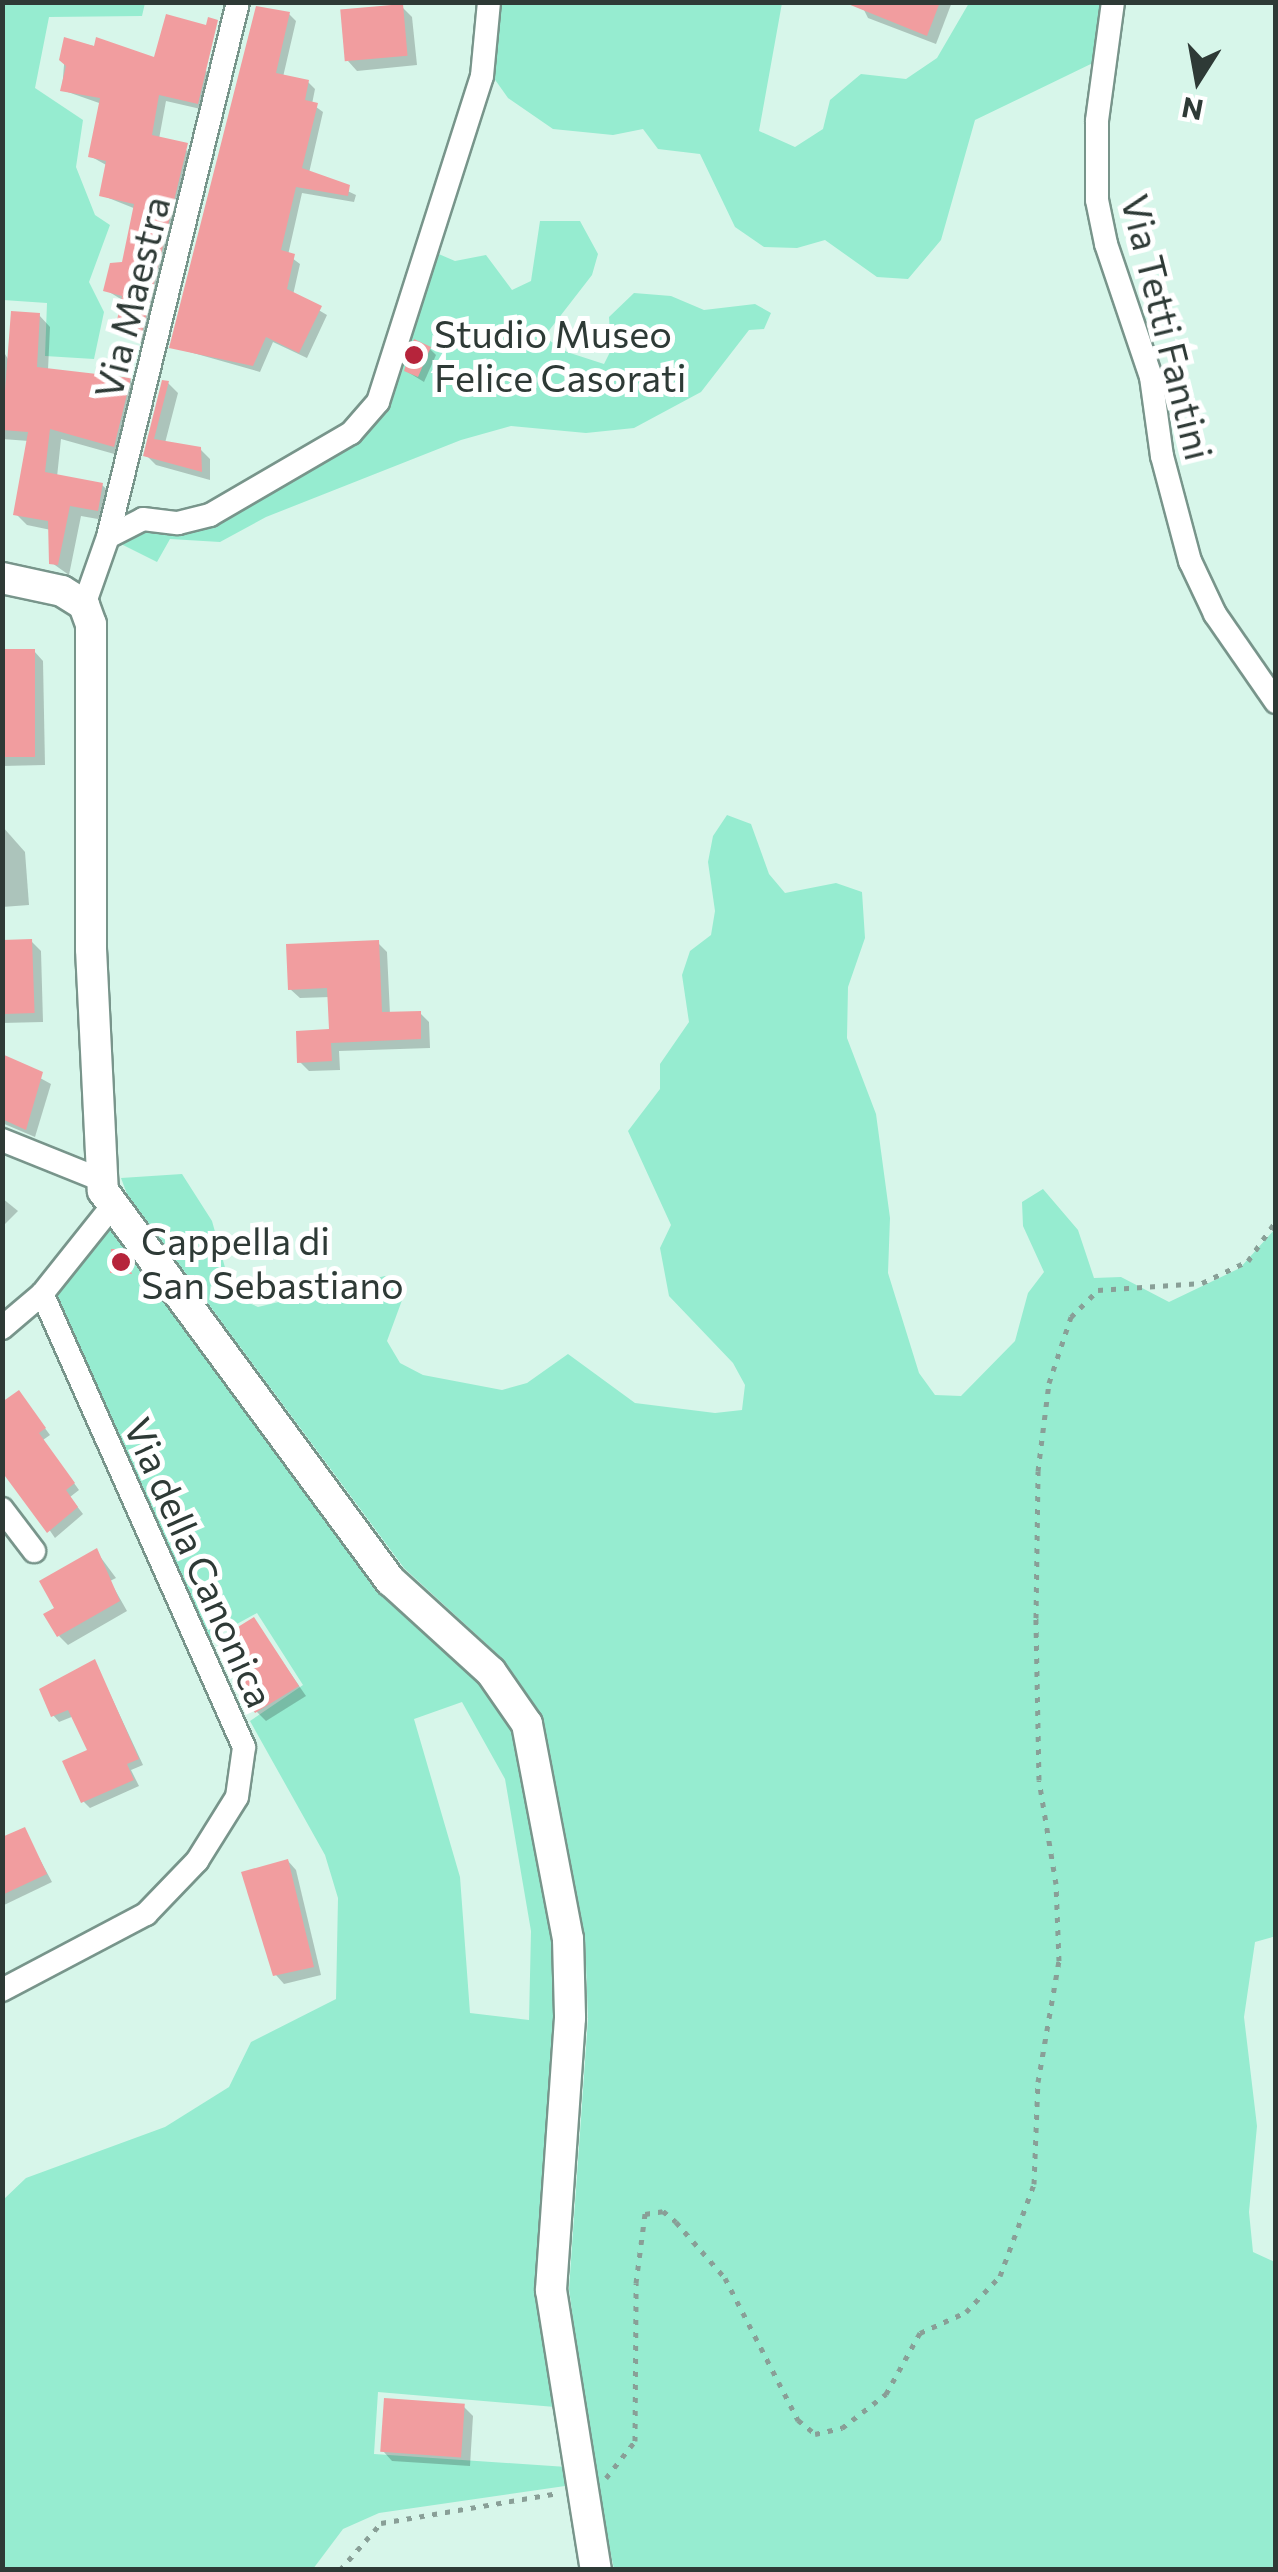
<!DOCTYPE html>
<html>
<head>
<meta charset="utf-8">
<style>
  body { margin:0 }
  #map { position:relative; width:1278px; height:2572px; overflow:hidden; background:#d7f6ea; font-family:Commissioner,sans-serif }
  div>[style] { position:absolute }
  .green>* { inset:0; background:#96ecd0 }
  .shadow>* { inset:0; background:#0003 }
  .building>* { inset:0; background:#f19d9f; transform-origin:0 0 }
  .path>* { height:5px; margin-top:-2.5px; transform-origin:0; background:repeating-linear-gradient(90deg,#899f97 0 5px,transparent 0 13px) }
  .roads { filter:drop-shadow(2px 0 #78958b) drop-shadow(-2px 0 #78958b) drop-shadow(0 2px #78958b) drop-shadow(0 -2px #78958b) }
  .minor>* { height:22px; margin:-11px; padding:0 11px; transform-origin:11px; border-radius:11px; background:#fff }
  .tertiary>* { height:30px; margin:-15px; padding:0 15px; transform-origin:15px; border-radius:15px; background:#fff }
  .dots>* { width:28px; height:28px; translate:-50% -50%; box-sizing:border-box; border:5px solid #fff; border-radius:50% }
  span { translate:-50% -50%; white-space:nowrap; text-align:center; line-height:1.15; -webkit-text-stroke:10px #fff; paint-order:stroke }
  .street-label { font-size:38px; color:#2e3a36 }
  .poi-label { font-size:38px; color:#2e3a36 }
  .left { translate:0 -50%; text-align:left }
  .frame { position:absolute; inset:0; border:5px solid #2e3a36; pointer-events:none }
  .north { position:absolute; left:1148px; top:30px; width:100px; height:100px; -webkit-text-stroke:8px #fff; paint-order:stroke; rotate:191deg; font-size:28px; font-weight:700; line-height:40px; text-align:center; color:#2e3a36 }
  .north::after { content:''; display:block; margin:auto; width:35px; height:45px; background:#2e3a36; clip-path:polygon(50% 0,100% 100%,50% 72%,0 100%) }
</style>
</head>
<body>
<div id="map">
  <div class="green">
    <i style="clip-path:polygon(3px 2px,145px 3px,142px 16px,49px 17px,35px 88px,83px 120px,76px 167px,95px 215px,110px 225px,89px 282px,104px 312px,94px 359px,45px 356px,47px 303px,3px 300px)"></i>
    <i style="clip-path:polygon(495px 3px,782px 3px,759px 131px,795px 147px,823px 129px,830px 100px,861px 74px,906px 79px,937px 58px,969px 3px,1109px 3px,1097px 61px,975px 120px,941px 240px,908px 279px,877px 277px,825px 240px,797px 248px,764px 247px,735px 227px,700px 154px,658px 149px,643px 129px,613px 135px,553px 129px,508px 98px,486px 67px)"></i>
    <i style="clip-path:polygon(540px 221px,580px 221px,598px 254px,592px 275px,544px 337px,567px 352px,604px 364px,611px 350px,609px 317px,634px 293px,671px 296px,704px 310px,755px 304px,771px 313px,764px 329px,749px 330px,701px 392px,634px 428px,586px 433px,511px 426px,461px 440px,266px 517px,220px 542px,170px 539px,157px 562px,115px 541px,145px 524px,179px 527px,354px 436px,434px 252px,455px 261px,486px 255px,512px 290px,531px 281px)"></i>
    <i style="clip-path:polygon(727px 815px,751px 824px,769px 874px,785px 893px,836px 883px,862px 892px,865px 938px,848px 987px,847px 1038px,876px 1114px,890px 1218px,888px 1273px,919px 1373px,935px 1395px,961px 1396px,1015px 1341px,1028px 1293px,1044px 1272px,1023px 1226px,1022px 1202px,1043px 1189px,1078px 1230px,1094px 1278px,1121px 1277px,1169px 1302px,1240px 1268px,1275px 1229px,1276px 1936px,1255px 1942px,1244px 2017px,1257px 2126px,1249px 2212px,1253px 2252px,1275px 2262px,1275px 2569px,614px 2569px,593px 2468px,569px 2289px,588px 2019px,585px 1937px,543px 1717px,504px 1660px,404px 1568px,127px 1194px,121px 1178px,182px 1174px,212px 1221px,233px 1296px,258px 1307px,385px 1276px,405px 1292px,387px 1341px,400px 1363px,423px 1375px,502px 1390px,527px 1383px,568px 1354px,635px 1403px,715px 1413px,742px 1410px,745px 1385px,733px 1363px,669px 1296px,660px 1248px,671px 1225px,628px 1131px,660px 1089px,660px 1064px,689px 1022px,682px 975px,690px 951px,711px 935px,715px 911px,708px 862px,713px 836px)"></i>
    <i style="clip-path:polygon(evenodd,113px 1215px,522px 1726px,564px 1941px,555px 2407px,378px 2392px,374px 2454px,567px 2467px,572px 2485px,379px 2513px,343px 2529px,313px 2569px,3px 2570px,3px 2200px,26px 2178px,165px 2127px,229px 2087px,251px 2042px,336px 1999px,338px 1898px,325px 1855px,250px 1721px,303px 1685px,257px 1613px,204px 1642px,47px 1299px,113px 1215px,462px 1702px,505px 1779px,531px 1931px,529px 2020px,470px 2013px,460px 1877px,414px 1719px,462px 1702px)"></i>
  </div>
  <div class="shadow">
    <i style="clip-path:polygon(860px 2px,952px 2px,936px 44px,868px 18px)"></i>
    <i style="clip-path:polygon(402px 7px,412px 17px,417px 65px,357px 71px,348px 61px)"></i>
    <i style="clip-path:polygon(289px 14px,296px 21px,283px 77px,308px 82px,315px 89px,312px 104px,323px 112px,309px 173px,356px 195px,354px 202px,302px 193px,288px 255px,300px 264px,293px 295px,327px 315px,307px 358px,273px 342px,260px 372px,172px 347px)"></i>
    <i style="clip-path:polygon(66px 40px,205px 70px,213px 78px,205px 110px,166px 101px,159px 139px,195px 154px,148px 347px,117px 329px,124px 301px,106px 290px,124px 264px,136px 209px,101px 195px,108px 166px,90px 156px,102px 104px,62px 90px)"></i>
    <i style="clip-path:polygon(39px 315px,50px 327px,48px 370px,130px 380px,141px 391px,125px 457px,61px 439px,57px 477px,102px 485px,114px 496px,109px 521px,81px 516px,69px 575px,52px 563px,51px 530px,27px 525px,16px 514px,29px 441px,2px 439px,2px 349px,11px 364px)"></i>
    <i style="clip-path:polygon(430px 349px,436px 355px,424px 382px,406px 371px)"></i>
    <i style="clip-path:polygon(168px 383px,178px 393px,165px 443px,200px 449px,210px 459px,210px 480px,156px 465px,146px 455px)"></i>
    <i style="clip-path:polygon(34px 651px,43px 661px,45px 765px,2px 766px,2px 652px)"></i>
    <i style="clip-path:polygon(2px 826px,25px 852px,29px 905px,2px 907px)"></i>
    <i style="clip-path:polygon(31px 941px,41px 951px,43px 1022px,2px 1023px,2px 942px)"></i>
    <i style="clip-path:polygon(378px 943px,387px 952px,390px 1014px,420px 1013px,429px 1022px,430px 1048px,339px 1051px,340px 1070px,309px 1071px,299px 1061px,332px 1032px,330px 997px,300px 998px,290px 989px)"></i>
    <i style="clip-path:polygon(2px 1057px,51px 1084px,35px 1137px,2px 1123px)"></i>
    <i style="clip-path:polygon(2px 1198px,18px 1211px,2px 1227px)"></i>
    <i style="clip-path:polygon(24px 1400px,50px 1435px,43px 1440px,79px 1490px,70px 1497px,83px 1514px,55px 1538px,2px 1461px)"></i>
    <i style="clip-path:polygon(96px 1551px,116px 1578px,110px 1581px,127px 1611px,68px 1645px,59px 1636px)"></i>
    <i style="clip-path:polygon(254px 1620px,306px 1696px,266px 1721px,257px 1712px,236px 1648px)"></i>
    <i style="clip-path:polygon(95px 1662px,143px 1765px,131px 1770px,139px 1786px,90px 1808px,84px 1802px,90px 1752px,74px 1716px,59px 1722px,53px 1715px)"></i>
    <i style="clip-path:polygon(24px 1830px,52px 1882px,2px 1906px,2px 1840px)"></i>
    <i style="clip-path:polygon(288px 1861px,296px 1870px,321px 1975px,284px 1984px,276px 1975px)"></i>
    <i style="clip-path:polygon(463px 2406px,473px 2416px,470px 2466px,392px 2461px,383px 2451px)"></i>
  </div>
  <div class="building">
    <i style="clip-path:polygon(843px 2px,940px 2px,927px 36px)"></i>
    <i style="left:403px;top:4px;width:52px;height:63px;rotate:85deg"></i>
    <i style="clip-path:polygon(256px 6px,290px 12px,276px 73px,309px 80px,305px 100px,318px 103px,302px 168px,350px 185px,348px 196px,296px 187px,281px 250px,295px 254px,287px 289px,322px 306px,299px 353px,266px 337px,253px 366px,169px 348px)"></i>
    <i style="clip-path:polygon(166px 14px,206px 25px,208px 17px,218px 20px,198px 104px,159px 95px,152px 135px,188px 143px,140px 341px,115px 330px,122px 296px,103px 291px,110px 263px,122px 262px,134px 204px,99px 196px,106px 161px,88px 157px,100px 98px,60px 91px,66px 66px,59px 60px,64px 37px,94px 46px,96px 37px,154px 57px)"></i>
    <i style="clip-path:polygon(11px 311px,40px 313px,37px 367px,131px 378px,114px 447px,50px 429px,45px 472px,103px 483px,98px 511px,70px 506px,58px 565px,49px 564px,48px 521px,13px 515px,28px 432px,2px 430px)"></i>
    <i style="clip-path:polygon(414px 339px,431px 347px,418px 377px,404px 371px)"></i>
    <i style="clip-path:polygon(162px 380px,169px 381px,154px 439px,201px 447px,202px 472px,143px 456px)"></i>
    <i style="left:2px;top:649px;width:33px;height:108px"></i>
    <i style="left:32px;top:939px;width:74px;height:30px;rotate:88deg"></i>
    <i style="clip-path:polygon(379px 940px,382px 1012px,421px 1011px,421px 1039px,331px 1043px,332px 1061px,297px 1063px,296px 1031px,329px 1029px,327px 988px,288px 990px,286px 944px)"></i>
    <i style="clip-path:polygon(2px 1054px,43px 1072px,26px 1130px,2px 1119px)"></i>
    <i style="clip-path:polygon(111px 1249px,123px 1249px,132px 1274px,110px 1273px)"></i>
    <i style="clip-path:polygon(19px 1390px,46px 1428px,39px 1433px,75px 1483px,66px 1490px,78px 1507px,47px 1533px,2px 1472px,2px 1402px)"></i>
    <i style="clip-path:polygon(97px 1548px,120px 1601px,57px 1637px,43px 1614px,54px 1608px,39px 1581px)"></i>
    <i style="clip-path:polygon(254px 1617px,299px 1686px,255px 1713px,222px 1654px,233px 1647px,225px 1635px)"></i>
    <i style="clip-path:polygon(95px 1659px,139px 1759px,127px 1764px,134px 1780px,81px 1803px,62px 1761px,87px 1750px,68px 1710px,51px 1717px,39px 1689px)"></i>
    <i style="clip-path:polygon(25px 1827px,47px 1874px,2px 1895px,2px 1837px)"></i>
    <i style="clip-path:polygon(288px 1859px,314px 1967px,273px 1976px,241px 1872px)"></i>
    <i style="left:384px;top:2398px;width:81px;height:54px;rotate:4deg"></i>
  </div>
  <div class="path">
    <i style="left:606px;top:2478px;width:47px;rotate:-51.9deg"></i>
    <i style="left:635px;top:2441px;width:158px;rotate:-89.6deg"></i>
    <i style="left:636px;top:2283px;width:70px;rotate:-82.6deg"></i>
    <i style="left:645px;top:2214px;width:18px;rotate:-9deg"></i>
    <i style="left:663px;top:2211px;width:17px;rotate:40deg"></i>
    <i style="left:676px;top:2222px;width:74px;rotate:48.8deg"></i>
    <i style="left:725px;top:2278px;width:160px;rotate:62.8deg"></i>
    <i style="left:798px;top:2420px;width:22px;rotate:39deg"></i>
    <i style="left:815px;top:2434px;width:28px;rotate:-13deg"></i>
    <i style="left:842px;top:2428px;width:56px;rotate:-37.7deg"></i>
    <i style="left:886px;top:2394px;width:70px;rotate:-60.9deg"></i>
    <i style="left:920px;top:2333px;width:51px;rotate:-24.5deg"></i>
    <i style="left:966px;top:2312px;width:50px;rotate:-46.6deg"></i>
    <i style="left:1000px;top:2276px;width:98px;rotate:-69.7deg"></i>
    <i style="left:1034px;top:2184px;width:102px;rotate:-87.8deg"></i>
    <i style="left:1038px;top:2082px;width:123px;rotate:-80.2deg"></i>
    <i style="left:1059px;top:1961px;width:77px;rotate:-92.2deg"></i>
    <i style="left:1056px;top:1884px;width:105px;rotate:-99.3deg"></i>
    <i style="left:1039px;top:1780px;width:162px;rotate:-91.1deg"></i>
    <i style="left:1036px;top:1618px;width:147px;rotate:-89.2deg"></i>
    <i style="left:1038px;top:1471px;width:89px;rotate:-82.9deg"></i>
    <i style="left:1049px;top:1383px;width:70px;rotate:-71.6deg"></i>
    <i style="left:1071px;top:1317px;width:38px;rotate:-45deg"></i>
    <i style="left:1098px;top:1290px;width:104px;rotate:-3.9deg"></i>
    <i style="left:1202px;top:1283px;width:51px;rotate:-25.6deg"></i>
    <i style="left:1248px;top:1261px;width:49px;rotate:-55deg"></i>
    <i style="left:340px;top:2570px;width:62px;rotate:-48.9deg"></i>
    <i style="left:381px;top:2523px;width:180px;rotate:-9.6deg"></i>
  </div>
  <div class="roads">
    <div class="minor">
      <i style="left:1113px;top:2px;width:120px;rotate:97.7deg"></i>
      <i style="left:1097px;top:121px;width:79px;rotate:90deg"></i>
      <i style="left:1097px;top:200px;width:45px;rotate:78.4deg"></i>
      <i style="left:1106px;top:244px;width:140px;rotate:71.3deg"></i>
      <i style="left:1151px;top:377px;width:80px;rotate:82.1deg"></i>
      <i style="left:1162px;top:456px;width:109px;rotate:75.1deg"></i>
      <i style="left:1190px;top:561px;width:59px;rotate:64.7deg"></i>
      <i style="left:1215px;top:614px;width:107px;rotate:55.3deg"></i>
      <i style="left:108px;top:537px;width:39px;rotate:-27deg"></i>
      <i style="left:143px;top:519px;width:35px;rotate:7deg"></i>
      <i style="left:178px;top:523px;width:33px;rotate:-14deg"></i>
      <i style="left:210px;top:515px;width:163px;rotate:-30.2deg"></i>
      <i style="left:351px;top:433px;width:41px;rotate:-48.9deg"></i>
      <i style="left:378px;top:402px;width:342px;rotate:-72.3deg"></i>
      <i style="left:482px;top:76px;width:74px;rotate:-84.6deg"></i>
      <i style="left:84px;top:605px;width:72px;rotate:-70.6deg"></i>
      <i style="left:108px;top:537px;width:551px;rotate:-76.34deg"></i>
      <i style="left:2px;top:1140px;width:105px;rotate:21.9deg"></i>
      <i style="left:2px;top:1328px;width:52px;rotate:-40.4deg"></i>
      <i style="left:42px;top:1294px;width:114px;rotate:-51.4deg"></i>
      <i style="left:2px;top:1509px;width:53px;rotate:52.7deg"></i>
      <i style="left:2px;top:1990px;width:163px;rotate:-27.8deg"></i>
      <i style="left:146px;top:1914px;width:74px;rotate:-46.1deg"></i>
      <i style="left:197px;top:1861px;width:75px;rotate:-58deg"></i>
      <i style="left:237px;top:1797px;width:50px;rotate:-82deg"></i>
      <i style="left:244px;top:1747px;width:496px;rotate:-114deg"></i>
    </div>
    <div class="tertiary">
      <i style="left:2px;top:578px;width:61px;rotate:12.2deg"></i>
      <i style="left:62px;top:591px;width:26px;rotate:32deg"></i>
      <i style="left:84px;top:605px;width:20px;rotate:70deg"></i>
      <i style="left:91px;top:624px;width:325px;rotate:90deg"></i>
      <i style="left:91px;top:949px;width:242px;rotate:87.2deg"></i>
      <i style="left:103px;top:1191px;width:485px;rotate:53.6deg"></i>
      <i style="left:391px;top:1581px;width:135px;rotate:42.3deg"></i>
      <i style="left:491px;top:1672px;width:63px;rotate:55.3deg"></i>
      <i style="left:527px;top:1724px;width:219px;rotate:79.2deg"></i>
      <i style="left:568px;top:1939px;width:79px;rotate:88.5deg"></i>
      <i style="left:570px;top:2018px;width:273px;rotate:94deg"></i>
      <i style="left:551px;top:2290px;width:284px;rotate:80.9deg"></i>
    </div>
  </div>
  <div class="dots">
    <i style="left:414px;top:355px;background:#b6243b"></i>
    <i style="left:121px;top:1262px;background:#b6243b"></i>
  </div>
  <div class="street-label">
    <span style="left:131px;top:297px;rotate:-76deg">Via Maestra</span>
    <span style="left:1168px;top:327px;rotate:76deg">Via Tetti Fantini</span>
    <span style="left:200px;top:1562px;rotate:66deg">Via della Canonica</span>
  </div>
  <div class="poi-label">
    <span class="left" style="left:434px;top:355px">Studio Museo<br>Felice Casorati</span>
    <span class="left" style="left:141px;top:1262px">Cappella di<br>San Sebastiano</span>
  </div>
  <div class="frame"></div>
  <div class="north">N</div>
</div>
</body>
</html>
